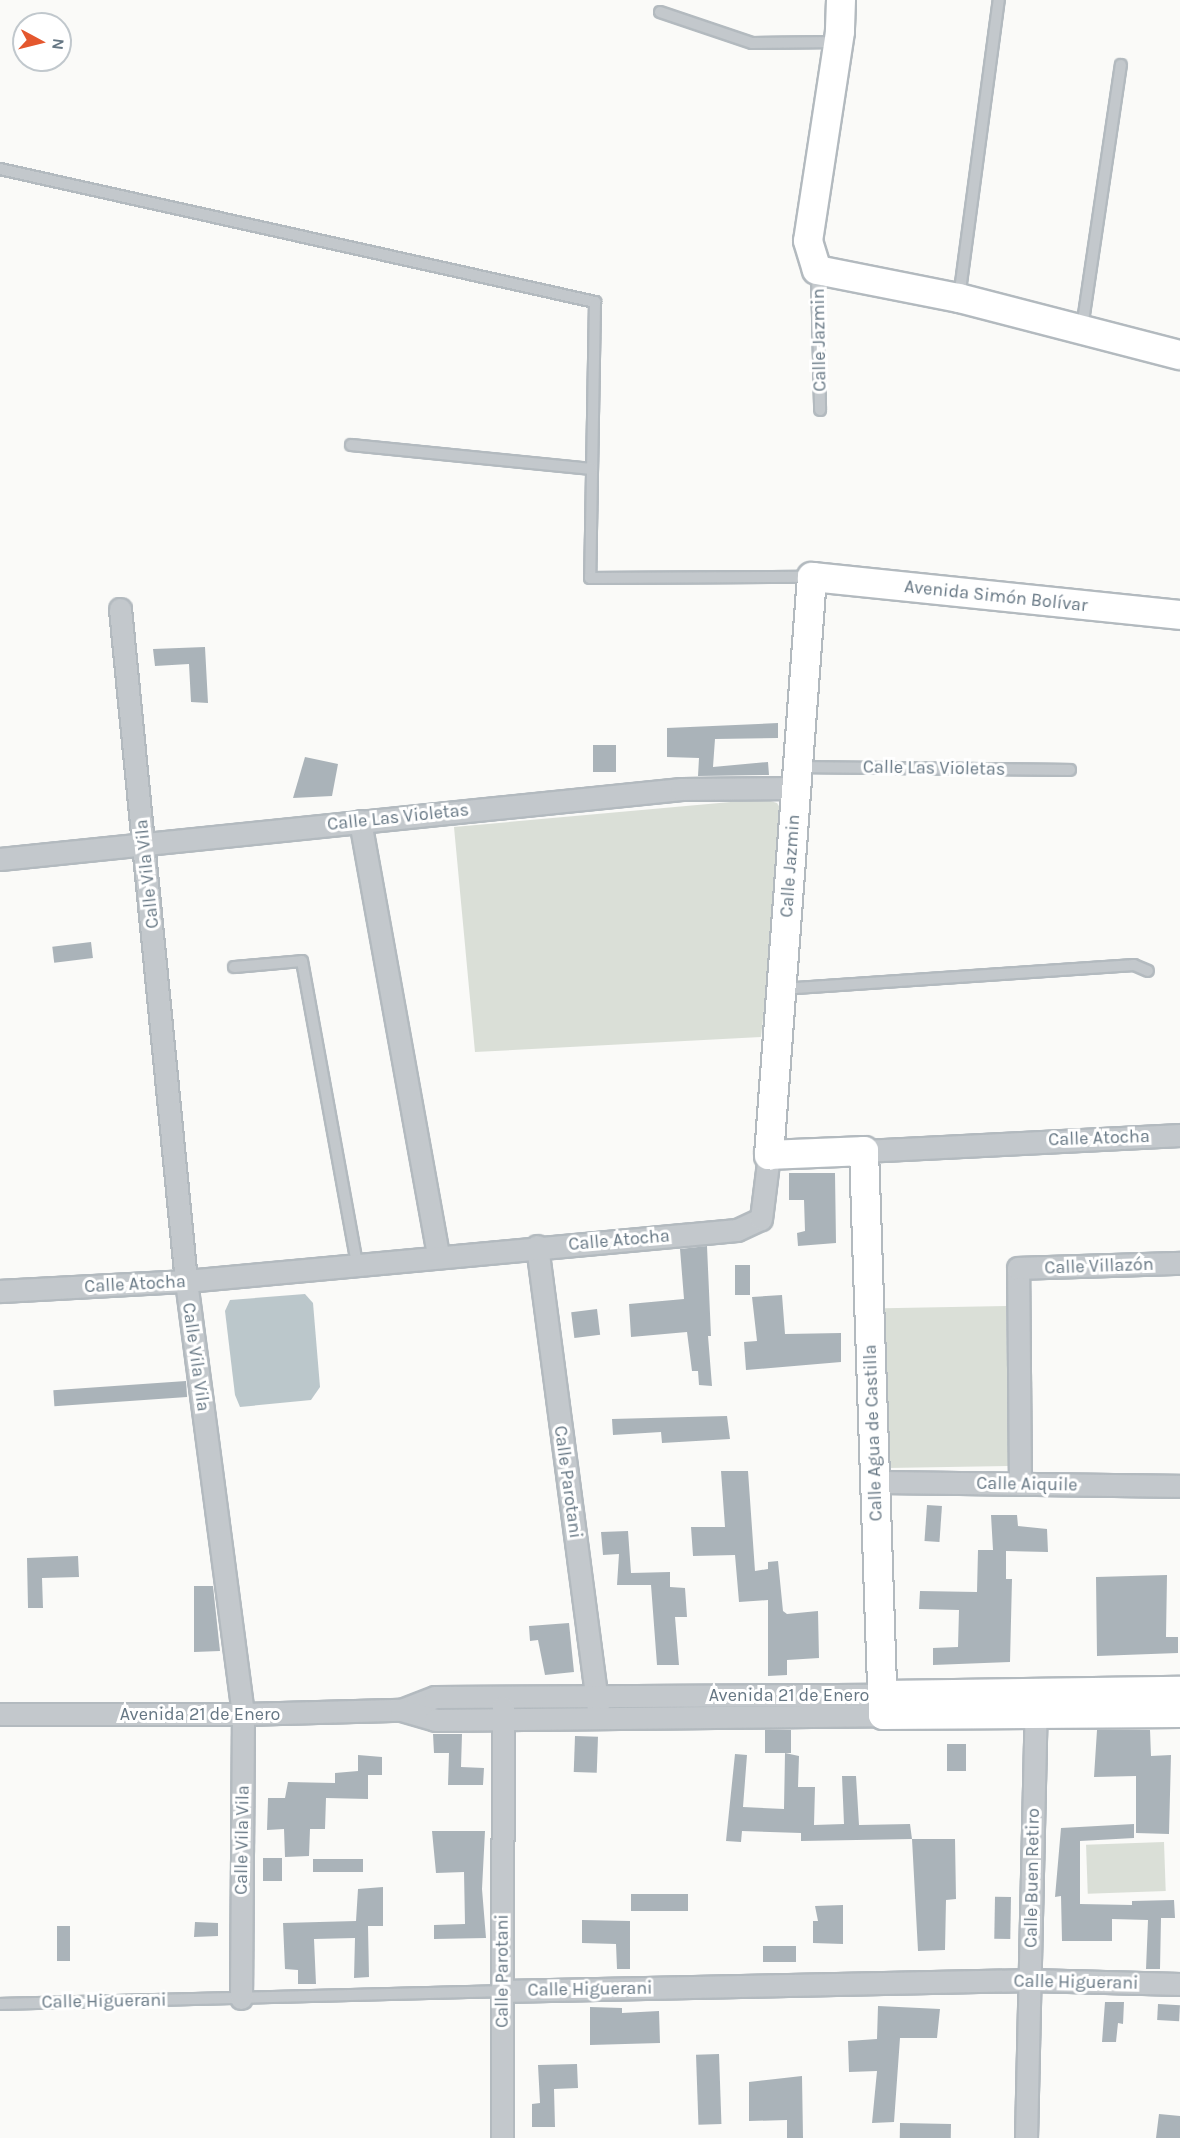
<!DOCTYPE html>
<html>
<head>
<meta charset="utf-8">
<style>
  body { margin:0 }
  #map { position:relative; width:1180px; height:2138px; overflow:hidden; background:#fafaf8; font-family:Karla,sans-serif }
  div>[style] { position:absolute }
  .green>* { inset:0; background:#dadfd7; transform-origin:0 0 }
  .water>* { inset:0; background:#bbc7cb }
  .building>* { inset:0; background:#aab3b9; transform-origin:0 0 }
  .roads { filter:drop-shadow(2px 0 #b3babf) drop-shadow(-2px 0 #b3babf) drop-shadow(0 2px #b3babf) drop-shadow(0 -2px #b3babf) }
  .lane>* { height:10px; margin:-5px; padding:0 5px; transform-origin:5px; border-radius:5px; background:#c3c8cc }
  .street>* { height:21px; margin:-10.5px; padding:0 10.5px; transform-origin:10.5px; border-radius:10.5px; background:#c3c8cc }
  .secondary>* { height:28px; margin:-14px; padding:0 14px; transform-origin:14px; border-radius:14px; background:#fff }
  span { translate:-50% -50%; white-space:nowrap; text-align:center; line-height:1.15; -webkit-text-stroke:6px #fff; paint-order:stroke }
  .street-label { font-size:18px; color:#657683 }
  .north { position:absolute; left:12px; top:12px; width:60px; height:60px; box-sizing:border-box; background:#fff; border:2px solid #c1c8cd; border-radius:50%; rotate:97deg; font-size:16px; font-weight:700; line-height:24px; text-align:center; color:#657683 }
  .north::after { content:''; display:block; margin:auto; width:21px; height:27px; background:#e4572e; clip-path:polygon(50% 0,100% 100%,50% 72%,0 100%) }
</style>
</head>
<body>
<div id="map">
  <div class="green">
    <i style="clip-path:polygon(764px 799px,777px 803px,785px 816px,761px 1037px,475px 1052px,454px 827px)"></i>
    <i style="left:1006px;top:1306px;width:160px;height:122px;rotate:89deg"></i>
    <i style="left:1164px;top:1842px;width:49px;height:78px;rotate:88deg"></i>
  </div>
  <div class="water">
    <i style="clip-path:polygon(305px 1294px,313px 1303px,320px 1387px,311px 1400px,240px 1407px,235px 1395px,225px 1311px,230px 1300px)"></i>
  </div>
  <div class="building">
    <i style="clip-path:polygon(205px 647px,208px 703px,191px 702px,189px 664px,155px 666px,153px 649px)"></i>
    <i style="clip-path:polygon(778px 723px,778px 738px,715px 739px,713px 767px,768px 762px,769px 775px,698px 776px,699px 758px,667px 757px,667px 728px)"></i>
    <i style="left:616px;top:745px;width:27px;height:23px;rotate:90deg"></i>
    <i style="clip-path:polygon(305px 757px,338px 764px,332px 796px,293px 798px)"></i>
    <i style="left:91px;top:942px;width:16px;height:39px;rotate:83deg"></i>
    <i style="clip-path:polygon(789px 1173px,835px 1173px,836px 1243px,798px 1246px,797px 1233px,805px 1231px,804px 1200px,789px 1200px)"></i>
    <i style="clip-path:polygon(707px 1246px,711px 1336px,708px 1336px,712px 1386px,699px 1385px,698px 1371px,692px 1371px,687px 1332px,631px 1337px,629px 1304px,684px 1299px,680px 1249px)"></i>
    <i style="left:735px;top:1265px;width:15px;height:30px"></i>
    <i style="clip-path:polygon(782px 1295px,785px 1334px,841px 1333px,841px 1362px,746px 1370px,744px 1342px,757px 1341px,752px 1297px)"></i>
    <i style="left:597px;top:1309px;width:26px;height:26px;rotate:83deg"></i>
    <i style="left:186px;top:1381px;width:16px;height:133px;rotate:86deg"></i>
    <i style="clip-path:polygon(727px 1416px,730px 1439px,662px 1443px,661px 1432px,613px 1435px,612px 1419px)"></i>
    <i style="clip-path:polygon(721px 1471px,748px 1471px,755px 1571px,768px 1569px,768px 1562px,778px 1561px,783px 1611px,787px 1614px,818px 1611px,819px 1658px,787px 1660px,787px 1675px,768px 1676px,768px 1600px,739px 1602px,735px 1555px,693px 1556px,691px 1527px,725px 1527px)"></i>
    <i style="left:927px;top:1505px;width:15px;height:36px;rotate:4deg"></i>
    <i style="clip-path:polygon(991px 1515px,1017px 1515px,1018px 1526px,1047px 1529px,1048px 1552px,1006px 1551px,1006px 1579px,1012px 1579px,1010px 1662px,933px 1665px,933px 1648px,958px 1647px,959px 1610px,919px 1609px,920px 1591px,977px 1592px,978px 1550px,993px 1550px)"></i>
    <i style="clip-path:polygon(628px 1531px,631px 1573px,670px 1572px,670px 1587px,685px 1588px,687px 1617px,675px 1617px,679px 1665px,657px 1665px,651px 1585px,617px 1585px,619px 1554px,603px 1555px,601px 1532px)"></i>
    <i style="clip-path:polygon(78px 1556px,79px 1577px,42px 1578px,43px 1608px,28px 1608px,27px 1558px)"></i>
    <i style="clip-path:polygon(1167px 1575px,1166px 1637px,1178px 1637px,1178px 1653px,1097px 1656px,1096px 1577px)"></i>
    <i style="clip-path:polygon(194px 1586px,213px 1586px,220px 1651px,194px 1652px)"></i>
    <i style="clip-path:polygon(569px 1623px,574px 1672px,545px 1675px,538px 1640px,530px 1641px,529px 1626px)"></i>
    <i style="left:765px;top:1730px;width:26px;height:23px"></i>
    <i style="clip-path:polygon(1097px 1730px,1150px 1730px,1151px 1756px,1171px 1755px,1169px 1834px,1136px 1833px,1136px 1776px,1094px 1777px)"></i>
    <i style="clip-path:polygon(433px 1734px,462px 1734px,461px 1767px,484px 1768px,483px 1785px,448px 1785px,449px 1753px,434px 1753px)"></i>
    <i style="left:575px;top:1736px;width:23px;height:36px;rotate:2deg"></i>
    <i style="left:947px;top:1744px;width:19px;height:27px"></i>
    <i style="clip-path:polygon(785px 1753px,799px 1756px,798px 1787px,815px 1787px,814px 1825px,844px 1824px,842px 1776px,856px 1776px,859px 1825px,910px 1824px,912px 1839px,801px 1841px,801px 1833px,742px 1831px,741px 1842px,726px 1841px,735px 1754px,747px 1755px,743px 1807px,784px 1809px)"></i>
    <i style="clip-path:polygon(358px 1755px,382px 1757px,382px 1775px,368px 1775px,368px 1799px,326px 1798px,325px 1829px,310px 1829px,309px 1856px,285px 1857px,284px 1829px,267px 1830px,268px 1798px,285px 1798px,288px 1782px,335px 1783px,335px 1773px,358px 1771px)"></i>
    <i style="clip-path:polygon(1134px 1824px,1134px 1838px,1080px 1841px,1080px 1904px,1132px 1905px,1132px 1901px,1174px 1900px,1175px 1918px,1161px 1918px,1160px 1969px,1146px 1969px,1148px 1920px,1112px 1919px,1112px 1941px,1062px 1941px,1061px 1896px,1055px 1897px,1061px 1828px)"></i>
    <i style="clip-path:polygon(432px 1831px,485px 1831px,482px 1889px,486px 1938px,434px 1939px,434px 1925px,465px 1924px,464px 1872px,436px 1873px)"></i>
    <i style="clip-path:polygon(912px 1839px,955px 1839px,956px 1899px,946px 1900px,945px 1950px,918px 1951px)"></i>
    <i style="left:263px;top:1858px;width:19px;height:23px"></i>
    <i style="left:313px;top:1859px;width:50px;height:13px"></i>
    <i style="clip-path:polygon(383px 1887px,383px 1926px,368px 1926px,369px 1977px,354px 1978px,355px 1938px,314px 1939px,316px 1984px,298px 1984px,298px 1970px,285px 1969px,283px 1923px,356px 1921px,358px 1889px)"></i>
    <i style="left:688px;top:1894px;width:17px;height:57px;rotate:90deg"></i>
    <i style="left:1011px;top:1897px;width:42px;height:16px;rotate:91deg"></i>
    <i style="clip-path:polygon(843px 1905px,843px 1944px,813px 1943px,813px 1921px,818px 1921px,815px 1906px)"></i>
    <i style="clip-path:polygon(582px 1920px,630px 1921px,630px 1969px,617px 1969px,616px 1944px,582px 1943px)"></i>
    <i style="clip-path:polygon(195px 1922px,218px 1923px,218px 1936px,194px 1937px)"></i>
    <i style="left:57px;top:1926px;width:13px;height:35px"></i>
    <i style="left:763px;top:1946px;width:33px;height:16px"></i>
    <i style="clip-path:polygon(1105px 2002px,1124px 2002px,1123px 2024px,1118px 2023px,1116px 2042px,1102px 2042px)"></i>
    <i style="left:1158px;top:2004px;width:22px;height:16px;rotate:3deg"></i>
    <i style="clip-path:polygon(878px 2006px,940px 2009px,937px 2038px,900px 2038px,894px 2122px,872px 2123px,877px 2071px,849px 2072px,848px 2041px,877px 2039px)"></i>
    <i style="clip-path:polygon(590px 2007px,622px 2008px,622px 2013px,659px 2011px,660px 2043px,590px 2045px)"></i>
    <i style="left:719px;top:2054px;width:70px;height:23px;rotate:88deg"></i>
    <i style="clip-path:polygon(577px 2064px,578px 2088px,554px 2089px,555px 2127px,532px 2127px,532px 2104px,540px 2103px,538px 2065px)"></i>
    <i style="clip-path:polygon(802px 2076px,803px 2138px,787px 2138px,787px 2120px,749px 2121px,749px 2082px)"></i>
    <i style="clip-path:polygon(1159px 2114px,1180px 2116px,1180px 2138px,1156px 2138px)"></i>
    <i style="left:900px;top:2123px;width:51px;height:15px;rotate:1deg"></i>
  </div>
  <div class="roads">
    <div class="lane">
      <i style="left:660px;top:12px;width:97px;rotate:18.6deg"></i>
      <i style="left:752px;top:43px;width:87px;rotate:-0.7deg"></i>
      <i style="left:0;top:169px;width:610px;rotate:12.6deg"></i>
      <i style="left:595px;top:302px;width:276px;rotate:91deg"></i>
      <i style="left:590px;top:578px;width:221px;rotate:-0.3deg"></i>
      <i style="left:817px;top:273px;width:137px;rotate:88.7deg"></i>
      <i style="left:959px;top:298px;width:301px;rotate:-82.4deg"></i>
      <i style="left:1082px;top:328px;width:266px;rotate:-81.6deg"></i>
      <i style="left:351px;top:445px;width:242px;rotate:5.7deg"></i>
      <i style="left:798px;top:767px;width:272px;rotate:0.6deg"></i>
      <i style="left:234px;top:967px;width:68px;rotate:-5deg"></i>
      <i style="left:302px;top:961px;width:307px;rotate:79.7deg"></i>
      <i style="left:781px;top:989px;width:354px;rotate:-3.9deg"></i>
      <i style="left:1134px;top:965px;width:15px;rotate:23deg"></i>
      <i style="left:0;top:2004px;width:502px;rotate:-1.48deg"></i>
    </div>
    <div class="street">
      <i style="left:120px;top:609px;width:675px;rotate:84.39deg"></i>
      <i style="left:186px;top:1281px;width:437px;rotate:82.5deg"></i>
      <i style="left:243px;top:1714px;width:284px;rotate:90.4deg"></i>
      <i style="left:360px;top:821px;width:441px;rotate:79.8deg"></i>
      <i style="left:0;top:859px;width:685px;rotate:-5.87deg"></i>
      <i style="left:681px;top:789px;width:115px;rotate:-0.5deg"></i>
      <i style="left:864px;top:1151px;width:316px;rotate:-2.9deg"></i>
      <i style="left:537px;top:1246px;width:466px;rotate:82.5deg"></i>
      <i style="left:0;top:1291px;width:186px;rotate:-3.1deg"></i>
      <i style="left:186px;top:1281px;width:553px;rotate:-5.29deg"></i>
      <i style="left:737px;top:1230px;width:26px;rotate:-25deg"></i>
      <i style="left:761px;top:1219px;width:64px;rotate:-82.9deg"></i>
      <i style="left:873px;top:1482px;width:307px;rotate:0.7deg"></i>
      <i style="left:1020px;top:1484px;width:216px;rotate:-90.5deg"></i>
      <i style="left:1018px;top:1268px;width:162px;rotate:-1.8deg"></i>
      <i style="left:401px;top:1710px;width:36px;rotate:-21deg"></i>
      <i style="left:435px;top:1697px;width:449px;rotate:-0.3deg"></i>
      <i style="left:0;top:1714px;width:243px"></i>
      <i style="left:243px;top:1714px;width:158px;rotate:-1.5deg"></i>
      <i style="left:401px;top:1710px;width:35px;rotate:16deg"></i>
      <i style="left:435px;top:1720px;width:448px;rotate:-0.6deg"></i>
      <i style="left:502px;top:1991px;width:528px;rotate:-1.19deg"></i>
      <i style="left:1030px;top:1980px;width:150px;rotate:1.5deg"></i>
      <i style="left:502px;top:2138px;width:431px;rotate:-89.9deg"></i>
      <i style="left:1026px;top:2138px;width:437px;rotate:-88.7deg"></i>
    </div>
    <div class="secondary">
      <i style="left:841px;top:0;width:32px;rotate:92deg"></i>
      <i style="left:840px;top:32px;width:211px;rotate:98.7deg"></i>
      <i style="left:808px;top:241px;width:30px;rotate:73deg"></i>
      <i style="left:817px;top:270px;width:145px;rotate:11.2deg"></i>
      <i style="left:959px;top:298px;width:228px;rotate:14.5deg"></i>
      <i style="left:1180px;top:615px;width:370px;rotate:-174.1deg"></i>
      <i style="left:812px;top:577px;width:580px;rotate:94.25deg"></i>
      <i style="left:769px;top:1155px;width:95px;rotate:-2.4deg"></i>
      <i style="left:864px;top:1151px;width:564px;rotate:88.07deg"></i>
      <i style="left:883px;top:1715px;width:297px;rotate:-0.4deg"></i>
      <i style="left:884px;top:1695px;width:296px;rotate:-0.8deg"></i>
    </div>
  </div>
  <div class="street-label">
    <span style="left:819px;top:340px;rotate:-91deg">Calle Jazmin</span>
    <span style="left:996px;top:596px;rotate:6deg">Avenida Simón Bolívar</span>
    <span style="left:934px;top:768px;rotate:1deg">Calle Las Violetas</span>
    <span style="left:398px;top:817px;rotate:-6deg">Calle Las Violetas</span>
    <span style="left:790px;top:866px;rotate:-86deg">Calle Jazmin</span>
    <span style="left:147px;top:874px;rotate:-96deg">Calle Vila Vila</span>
    <span style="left:1099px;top:1138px;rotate:-2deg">Calle Atocha</span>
    <span style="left:619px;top:1240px;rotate:-5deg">Calle Atocha</span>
    <span style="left:1099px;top:1266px;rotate:-2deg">Calle Villazón</span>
    <span style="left:135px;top:1284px;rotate:-3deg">Calle Atocha</span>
    <span style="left:196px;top:1357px;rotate:82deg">Calle Vila Vila</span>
    <span style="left:873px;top:1433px;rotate:-92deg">Calle Agua de Castilla</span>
    <span style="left:568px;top:1482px;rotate:82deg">Calle Parotani</span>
    <span style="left:1027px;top:1484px;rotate:1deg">Calle Aiquile</span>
    <span style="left:789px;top:1695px">Avenida 21 de Enero</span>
    <span style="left:200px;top:1714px">Avenida 21 de Enero</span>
    <span style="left:242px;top:1840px;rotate:-89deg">Calle Vila Vila</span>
    <span style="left:1032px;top:1878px;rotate:-89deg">Calle Buen Retiro</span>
    <span style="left:502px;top:1971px;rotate:-90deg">Calle Parotani</span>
    <span style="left:1076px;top:1982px;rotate:1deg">Calle Higuerani</span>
    <span style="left:590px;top:1989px;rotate:-1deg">Calle Higuerani</span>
    <span style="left:104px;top:2001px;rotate:-1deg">Calle Higuerani</span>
  </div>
  <div class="north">N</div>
</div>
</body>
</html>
